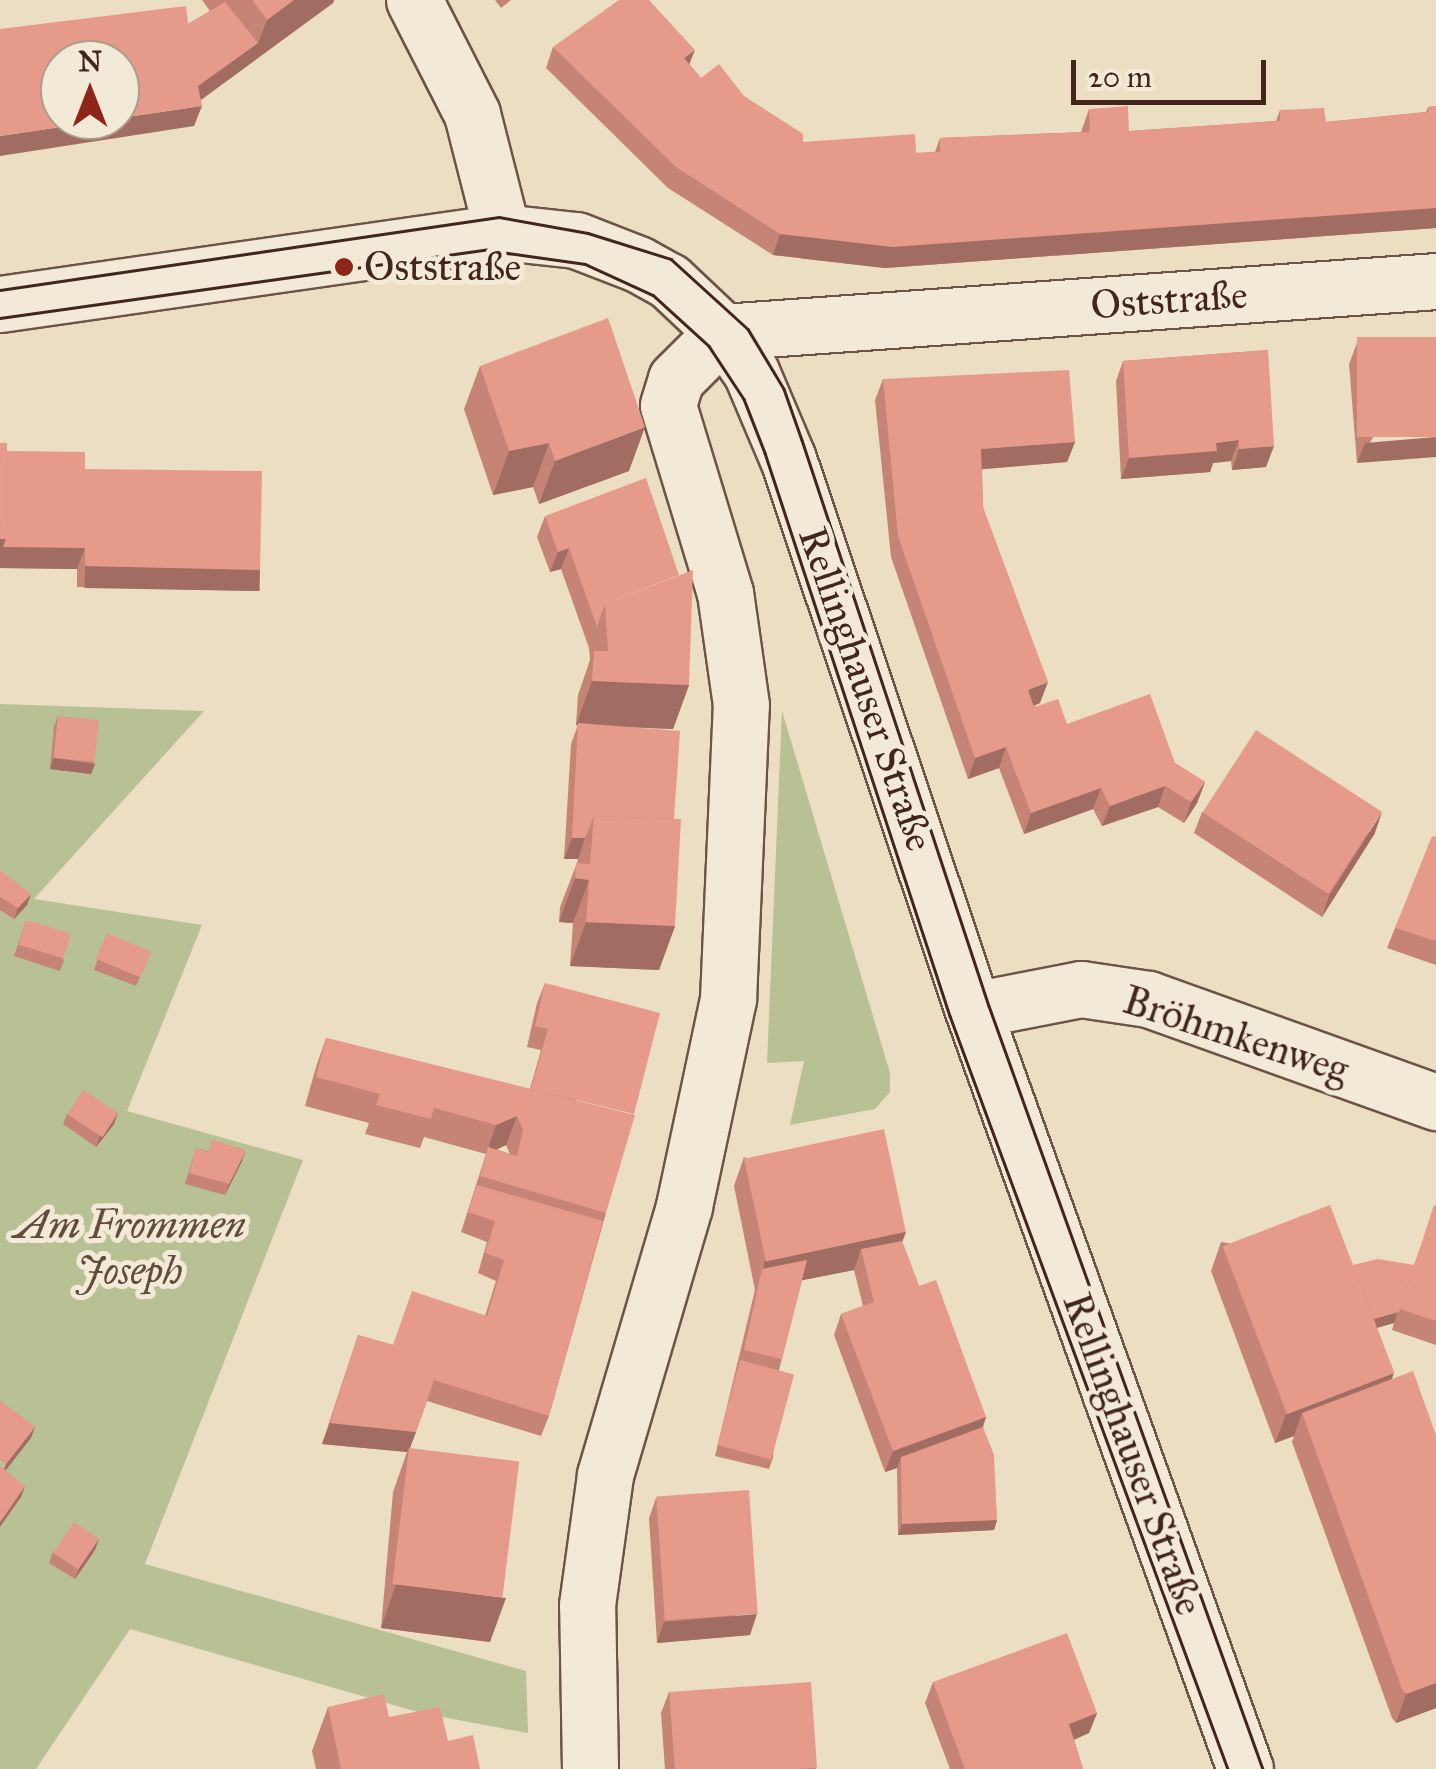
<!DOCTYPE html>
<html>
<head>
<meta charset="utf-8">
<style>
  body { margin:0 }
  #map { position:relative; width:1436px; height:1769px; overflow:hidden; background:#ebdec2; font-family:"IM FELL Great Primer",serif }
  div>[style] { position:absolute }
  .green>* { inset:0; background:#b8c193 }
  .roads { filter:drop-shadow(2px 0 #6c5446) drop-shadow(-2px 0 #6c5446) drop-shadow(0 2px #6c5446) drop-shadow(0 -2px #6c5446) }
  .minor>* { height:55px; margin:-27.5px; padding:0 27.5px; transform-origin:27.5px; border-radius:27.5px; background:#f2ead7 }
  .secondary>* { height:55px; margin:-27.5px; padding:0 27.5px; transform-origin:27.5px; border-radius:27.5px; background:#f2ead7 }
  .tram>* { height:2.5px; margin:-1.25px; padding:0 1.25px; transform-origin:1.25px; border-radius:1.25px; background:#42261c }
  .wall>* { inset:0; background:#c68477 }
  .shaded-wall>* { inset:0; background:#a16c61; transform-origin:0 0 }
  .building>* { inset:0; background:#e69a8a; transform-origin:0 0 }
  .dots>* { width:28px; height:28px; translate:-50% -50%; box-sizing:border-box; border:5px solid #f2ead7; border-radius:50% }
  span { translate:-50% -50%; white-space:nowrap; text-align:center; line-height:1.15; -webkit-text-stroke:10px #f2ead7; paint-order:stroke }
  .poi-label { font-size:40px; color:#42261c }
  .left { translate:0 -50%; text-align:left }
  .street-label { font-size:40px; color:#42261c }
  .park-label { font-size:40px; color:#604d3a; font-style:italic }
  .north { position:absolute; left:40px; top:40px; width:100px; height:100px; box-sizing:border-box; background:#f2ead7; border:2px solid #ac9c8c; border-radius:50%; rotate:0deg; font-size:28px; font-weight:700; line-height:40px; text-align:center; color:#42261c }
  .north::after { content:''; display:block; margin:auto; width:35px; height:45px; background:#8f2418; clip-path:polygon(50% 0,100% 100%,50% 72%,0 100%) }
  .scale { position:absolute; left:1071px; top:60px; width:195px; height:45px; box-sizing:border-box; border:5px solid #42261c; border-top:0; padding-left:12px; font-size:30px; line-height:35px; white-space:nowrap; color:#42261c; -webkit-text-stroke:8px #f2ead7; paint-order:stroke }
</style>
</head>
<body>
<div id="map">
  <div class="green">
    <i style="clip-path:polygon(0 704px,204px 711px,34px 899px,202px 925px,127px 1111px,303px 1160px,145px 1564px,526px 1671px,528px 1733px,421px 1713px,130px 1629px,36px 1769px,0 1769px)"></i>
    <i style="clip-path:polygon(782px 711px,890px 1073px,890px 1092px,875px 1109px,790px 1125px,804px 1061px,767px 1063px)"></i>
  </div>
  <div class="roads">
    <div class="minor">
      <i style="left:414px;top:0;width:128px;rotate:63deg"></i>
      <i style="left:472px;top:114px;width:122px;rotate:75.7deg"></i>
      <i style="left:973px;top:1010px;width:110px;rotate:-11deg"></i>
      <i style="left:1081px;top:989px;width:68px;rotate:8.5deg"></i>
      <i style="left:1148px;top:999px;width:306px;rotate:19.7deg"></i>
      <i style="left:590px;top:1769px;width:164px;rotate:-91deg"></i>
      <i style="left:587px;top:1605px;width:131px;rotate:-82.1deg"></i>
      <i style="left:605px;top:1475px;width:280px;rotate:-73.6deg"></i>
      <i style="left:684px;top:1206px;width:212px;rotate:-78deg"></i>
      <i style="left:728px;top:999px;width:294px;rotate:-87.5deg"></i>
      <i style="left:741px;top:705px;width:113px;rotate:-98.1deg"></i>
      <i style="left:725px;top:593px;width:196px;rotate:-106.9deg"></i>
      <i style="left:668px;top:405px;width:27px;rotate:-73deg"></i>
      <i style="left:676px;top:379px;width:66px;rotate:-45deg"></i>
      <i style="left:723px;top:332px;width:715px;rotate:-4.09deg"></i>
    </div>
    <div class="secondary">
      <i style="left:0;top:304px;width:507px;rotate:-8.16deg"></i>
      <i style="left:502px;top:232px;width:74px;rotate:6.2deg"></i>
      <i style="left:576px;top:240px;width:66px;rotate:21.2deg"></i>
      <i style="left:638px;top:264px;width:35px;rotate:29deg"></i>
      <i style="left:669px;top:281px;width:74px;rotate:43.4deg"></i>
      <i style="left:723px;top:332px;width:49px;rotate:55deg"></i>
      <i style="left:751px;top:372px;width:95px;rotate:67deg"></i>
      <i style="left:788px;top:459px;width:581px;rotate:71.44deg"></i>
      <i style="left:973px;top:1010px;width:806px;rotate:70.28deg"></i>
    </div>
  </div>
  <div class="tram">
    <i style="left:0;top:290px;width:504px;rotate:-8.32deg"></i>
    <i style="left:499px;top:217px;width:90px;rotate:10.2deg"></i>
    <i style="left:588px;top:233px;width:87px;rotate:17.4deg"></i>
    <i style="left:671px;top:259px;width:104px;rotate:42.3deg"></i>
    <i style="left:748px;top:329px;width:70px;rotate:59deg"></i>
    <i style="left:784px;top:389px;width:54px;rotate:70.6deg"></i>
    <i style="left:802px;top:440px;width:596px;rotate:71.72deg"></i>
    <i style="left:989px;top:1006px;width:811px;rotate:70.25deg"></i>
    <i style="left:0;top:318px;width:491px;rotate:-8deg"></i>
    <i style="left:486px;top:250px;width:100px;rotate:8deg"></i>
    <i style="left:585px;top:264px;width:75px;rotate:24.5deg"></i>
    <i style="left:653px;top:295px;width:76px;rotate:42.3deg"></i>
    <i style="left:709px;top:346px;width:64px;rotate:56.6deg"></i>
    <i style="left:744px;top:399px;width:58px;rotate:68.7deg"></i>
    <i style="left:765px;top:453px;width:593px;rotate:71.81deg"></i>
    <i style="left:950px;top:1016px;width:803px;rotate:69.74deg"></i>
  </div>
  <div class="wall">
    <i style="clip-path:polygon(202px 0,334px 0,333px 3px,201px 100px,194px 126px,188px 24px,210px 11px)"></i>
    <i style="clip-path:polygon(495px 0,511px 0,501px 8px)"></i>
    <i style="clip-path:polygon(553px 47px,689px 64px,701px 78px,744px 96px,803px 142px,916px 153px,935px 152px,940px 138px,1081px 132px,1089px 109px,1129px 131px,1276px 121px,1280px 110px,1326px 122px,1426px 112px,1428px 107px,1436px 106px,1436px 228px,885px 268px,773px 255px,668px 188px,546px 68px)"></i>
    <i style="clip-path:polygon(1436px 337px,1357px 463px,1349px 364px,1357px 343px)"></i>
    <i style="clip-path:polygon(1268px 350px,1266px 467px,1232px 470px,1231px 461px,1213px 463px,1210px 472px,1121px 479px,1116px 381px,1123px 361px)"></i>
    <i style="clip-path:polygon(480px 366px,629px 471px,539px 504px,533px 487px,493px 495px,464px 409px)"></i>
    <i style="clip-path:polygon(883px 379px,1075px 442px,1067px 462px,982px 469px,983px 507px,1040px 703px,1034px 706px,1067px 724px,1175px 763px,1205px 782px,1197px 803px,1184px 823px,1158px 807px,1102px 826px,1093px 809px,1024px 834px,999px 768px,968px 779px,891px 557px,875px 400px)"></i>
    <i style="clip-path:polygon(0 443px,7px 451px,85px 469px,252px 591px,77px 587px,77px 569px,0 568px)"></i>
    <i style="clip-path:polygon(545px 516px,689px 685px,673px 729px,626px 727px,674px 819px,675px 926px,659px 970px,570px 966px,573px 923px,559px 922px,560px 907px,577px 863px,578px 859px,564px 859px,571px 744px,578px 725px,576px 725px,578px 695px,590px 660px,589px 648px,561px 569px,550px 572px,537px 537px)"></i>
    <i style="clip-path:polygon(58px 716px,95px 764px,91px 774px,50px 769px,54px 727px)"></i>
    <i style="clip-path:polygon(1202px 812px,1375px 833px,1322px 917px,1194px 833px)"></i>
    <i style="clip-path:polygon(1436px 837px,1436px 965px,1387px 948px,1395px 928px)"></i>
    <i style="clip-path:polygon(0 870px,27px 905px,14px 919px,0 910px)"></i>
    <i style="clip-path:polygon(26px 920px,64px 960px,60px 971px,14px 956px)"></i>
    <i style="clip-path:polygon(107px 933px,147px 962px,136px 986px,94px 970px)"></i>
    <i style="clip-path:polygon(evenodd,545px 983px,606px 1213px,549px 1416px,541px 1436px,427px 1401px,410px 1448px,490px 1642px,381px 1628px,393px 1492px,407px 1452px,322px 1444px,358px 1335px,393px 1345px,485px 1316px,496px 1281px,478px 1273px,487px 1242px,461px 1232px,486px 1154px,424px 1137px,420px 1148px,365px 1134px,369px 1123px,305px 1106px,316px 1067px,326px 1038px,530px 1089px,541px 1050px,527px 1047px,537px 1003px,545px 983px,506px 1145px,510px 1154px,496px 1149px,506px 1145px)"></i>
    <i style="clip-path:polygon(67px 1114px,114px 1124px,96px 1147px,63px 1124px)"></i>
    <i style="clip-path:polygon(196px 1148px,242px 1161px,225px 1195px,185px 1184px)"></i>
    <i style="clip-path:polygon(744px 1157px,906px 1232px,902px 1241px,919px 1286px,986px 1417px,983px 1427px,997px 1520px,994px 1530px,898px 1535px,897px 1468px,885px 1472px,834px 1335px,841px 1314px,863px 1306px,854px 1270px,802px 1280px,779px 1370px,773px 1458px,769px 1469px,715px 1456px,755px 1290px,734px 1186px)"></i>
    <i style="clip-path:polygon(1436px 1206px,1436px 1345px,1392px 1330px,1394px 1323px,1377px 1328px,1392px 1379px,1436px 1435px,1436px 1708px,1396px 1723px,1392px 1718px,1292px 1442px,1294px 1436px,1275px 1443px,1211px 1271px,1221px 1242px,1353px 1265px,1414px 1265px)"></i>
    <i style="clip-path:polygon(656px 1498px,750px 1635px,657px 1643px,649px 1518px)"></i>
    <i style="clip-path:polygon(95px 1550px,75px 1579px,49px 1563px,53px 1552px)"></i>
    <i style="clip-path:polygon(933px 1682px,1097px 1713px,1089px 1733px,1074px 1740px,1083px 1769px,950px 1769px,925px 1703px)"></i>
    <i style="clip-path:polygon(669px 1692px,817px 1769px,665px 1769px,661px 1713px)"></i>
    <i style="clip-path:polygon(328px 1707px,389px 1717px,448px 1741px,480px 1769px,316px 1769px,312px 1751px)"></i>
  </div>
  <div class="shaded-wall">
    <i style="clip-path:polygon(294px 0,334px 0,333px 3px,191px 107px,198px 86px,258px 43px,267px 20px)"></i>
    <i style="clip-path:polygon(695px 50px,687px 70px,684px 58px)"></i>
    <i style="clip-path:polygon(202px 106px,194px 126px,0 156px,0 136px,108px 120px,120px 120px,120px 118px)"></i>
    <i style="clip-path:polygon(1436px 208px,1436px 228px,885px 268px,773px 255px,780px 234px)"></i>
    <i style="clip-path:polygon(645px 427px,629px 471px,539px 504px,555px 461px)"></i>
    <i style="clip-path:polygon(1436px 437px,1436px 457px,1357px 463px,1365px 443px)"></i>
    <i style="clip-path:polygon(1239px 440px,1231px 461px,1213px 463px,1210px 472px,1121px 479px,1129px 458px,1216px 443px)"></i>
    <i style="clip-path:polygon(1075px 442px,1067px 462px,973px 470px,981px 449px)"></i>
    <i style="clip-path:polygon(549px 443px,533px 487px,493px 495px,509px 451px)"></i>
    <i style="clip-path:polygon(1274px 446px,1266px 467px,1232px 470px,1239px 449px)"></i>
    <i style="clip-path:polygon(0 539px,85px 548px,77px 569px,0 568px)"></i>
    <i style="clip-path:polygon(569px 548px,561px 569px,550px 572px,558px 552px)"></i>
    <i style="left:85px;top:566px;width:175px;height:22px;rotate:1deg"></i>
    <i style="clip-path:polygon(592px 681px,689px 685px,673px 729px,576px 725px)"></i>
    <i style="clip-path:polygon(1048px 682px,1040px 703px,1020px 711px,1028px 690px)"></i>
    <i style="clip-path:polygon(1006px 747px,999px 768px,968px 779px,975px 758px)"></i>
    <i style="clip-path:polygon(54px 758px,95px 764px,91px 774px,50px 769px)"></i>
    <i style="clip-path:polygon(1205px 782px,1197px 803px,1184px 823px,1191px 802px)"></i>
    <i style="clip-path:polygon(1165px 786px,1158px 807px,1102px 826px,1110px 806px)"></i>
    <i style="clip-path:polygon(1101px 788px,1093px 809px,1024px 834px,1031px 813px)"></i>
    <i style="clip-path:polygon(1382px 812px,1375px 833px,1322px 917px,1329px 896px)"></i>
    <i style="clip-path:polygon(572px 838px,585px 838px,578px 859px,564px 859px)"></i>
    <i style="clip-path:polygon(575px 878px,589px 880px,573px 923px,559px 922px)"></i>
    <i style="clip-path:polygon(31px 894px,27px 905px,14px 919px,18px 908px)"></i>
    <i style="clip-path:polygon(586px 922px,675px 926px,659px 970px,570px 966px)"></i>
    <i style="clip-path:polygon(118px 1113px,114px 1124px,96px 1147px,100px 1136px)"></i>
    <i style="clip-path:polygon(517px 1116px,506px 1145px,486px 1155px,496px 1125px)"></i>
    <i style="clip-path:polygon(246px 1150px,242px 1161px,225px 1195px,229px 1184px)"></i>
    <i style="clip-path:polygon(906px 1232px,895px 1261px,861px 1249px,854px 1270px,758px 1289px,765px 1260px)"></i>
    <i style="clip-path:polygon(1398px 1312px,1394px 1323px,1357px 1333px,1361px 1322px)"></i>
    <i style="clip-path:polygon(1394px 1373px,1384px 1402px,1302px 1413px,1294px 1436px,1275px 1443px,1286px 1414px)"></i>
    <i style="clip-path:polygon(986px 1417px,979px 1438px,901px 1457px,897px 1468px,885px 1472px,893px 1451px)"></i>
    <i style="clip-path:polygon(330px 1423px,416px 1432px,408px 1453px,409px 1448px,407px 1452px,322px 1444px)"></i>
    <i style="clip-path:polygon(35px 1427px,31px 1438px,2px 1475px,6px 1464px)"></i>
    <i style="clip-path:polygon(25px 1486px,21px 1497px,0 1527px,0 1522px)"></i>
    <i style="clip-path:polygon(997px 1520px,994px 1530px,898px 1535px,902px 1524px)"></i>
    <i style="clip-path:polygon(99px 1539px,95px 1550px,75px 1579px,79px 1568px)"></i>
    <i style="clip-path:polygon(396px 1584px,506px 1598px,490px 1642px,381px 1628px)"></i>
    <i style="clip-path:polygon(757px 1614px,750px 1635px,657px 1643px,664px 1622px)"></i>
    <i style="clip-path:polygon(1436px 1683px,1436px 1708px,1396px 1723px,1406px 1694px)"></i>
    <i style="clip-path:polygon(1097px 1713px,1089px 1733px,1061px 1745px,1069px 1724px)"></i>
  </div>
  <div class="building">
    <i style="clip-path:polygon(252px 0,294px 0,267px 20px)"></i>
    <i style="clip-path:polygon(619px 0,649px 0,695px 50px,684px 58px,701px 78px,719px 64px,744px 96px,803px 134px,803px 142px,915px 134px,916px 153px,940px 152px,940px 138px,1090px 132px,1089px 109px,1128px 106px,1129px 131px,1280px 121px,1280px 110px,1324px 108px,1326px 122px,1428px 112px,1428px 107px,1436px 106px,1436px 208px,892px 247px,780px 234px,676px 167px,553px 47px)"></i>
    <i style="clip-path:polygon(225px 2px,258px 43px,198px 86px,202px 106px,120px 118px,120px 60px,60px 60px,60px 120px,108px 120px,0 136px,0 29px,186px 6px,188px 24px)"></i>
    <i style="clip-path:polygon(608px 318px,645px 427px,555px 461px,549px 443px,509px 451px,480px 366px)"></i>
    <i style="left:1436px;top:337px;width:100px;height:79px;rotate:90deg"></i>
    <i style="clip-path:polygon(1268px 350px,1274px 446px,1239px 449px,1239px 440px,1216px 443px,1217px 451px,1129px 458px,1123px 361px)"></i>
    <i style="clip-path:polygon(1069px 370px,1075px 442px,981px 449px,983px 507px,1048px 682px,1028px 690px,1034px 707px,1058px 699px,1067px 724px,1150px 694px,1175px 763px,1205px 782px,1191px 802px,1165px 786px,1110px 806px,1101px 788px,1031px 813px,1006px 747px,975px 758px,898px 536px,883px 379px)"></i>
    <i style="clip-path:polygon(0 443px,7px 443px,6px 539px,0 539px)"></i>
    <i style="clip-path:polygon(7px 451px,85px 452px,85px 469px,262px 471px,260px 570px,85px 566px,85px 548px,3px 547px,6px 539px)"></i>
    <i style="clip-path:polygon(646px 478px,679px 575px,605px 604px,597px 627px,569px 548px,558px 552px,545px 516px)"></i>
    <i style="clip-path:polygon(693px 570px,689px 685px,592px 681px,594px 651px,608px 651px,605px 604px)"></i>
    <i style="left:58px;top:716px;width:41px;height:42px;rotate:6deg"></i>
    <i style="clip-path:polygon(578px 723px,680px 731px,674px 819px,594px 816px,585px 838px,572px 838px)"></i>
    <i style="left:1256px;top:730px;width:150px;height:98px;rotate:33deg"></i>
    <i style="clip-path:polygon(594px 816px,681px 819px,675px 926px,586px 922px,589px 880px,575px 878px,576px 863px,590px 864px)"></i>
    <i style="clip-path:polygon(1432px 836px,1436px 837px,1436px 941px,1395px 928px)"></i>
    <i style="clip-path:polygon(0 870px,31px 894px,18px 908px,0 897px)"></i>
    <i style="left:26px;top:920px;width:47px;height:26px;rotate:17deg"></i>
    <i style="left:107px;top:933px;width:48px;height:28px;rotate:23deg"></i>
    <i style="clip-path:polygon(545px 983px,660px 1013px,634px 1114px,531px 1089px,548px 1029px,535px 1026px)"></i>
    <i style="clip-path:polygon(326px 1038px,635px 1115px,606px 1213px,480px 1176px,488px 1147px,517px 1156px,523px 1130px,517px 1116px,496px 1125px,434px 1108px,431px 1119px,376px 1105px,380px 1094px,316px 1077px)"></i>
    <i style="left:83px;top:1090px;width:42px;height:29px;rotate:33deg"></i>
    <i style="left:884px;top:1129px;width:105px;height:143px;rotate:78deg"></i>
    <i style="clip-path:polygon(212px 1140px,246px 1150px,229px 1184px,189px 1173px,196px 1148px,208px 1152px)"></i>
    <i style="clip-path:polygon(477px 1185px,603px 1221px,549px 1416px,434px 1380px,416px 1432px,330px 1423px,358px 1335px,393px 1345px,412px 1291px,487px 1316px,504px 1260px,485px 1253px,495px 1221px,468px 1212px)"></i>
    <i style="left:1330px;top:1205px;width:180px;height:115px;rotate:69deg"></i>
    <i style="clip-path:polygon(1434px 1205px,1436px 1206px,1436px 1321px,1400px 1309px)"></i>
    <i style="clip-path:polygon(902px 1241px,919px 1286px,936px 1280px,986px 1417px,893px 1451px,841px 1314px,874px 1302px,861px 1249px)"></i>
    <i style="clip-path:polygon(1378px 1259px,1414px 1265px,1399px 1312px,1374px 1319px,1353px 1265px)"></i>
    <i style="clip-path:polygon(807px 1260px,782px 1359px,744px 1350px,762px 1269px)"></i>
    <i style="left:740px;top:1360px;width:56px;height:88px;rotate:15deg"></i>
    <i style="clip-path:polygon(1413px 1371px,1436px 1435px,1436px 1683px,1406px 1694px,1402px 1689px,1302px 1413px)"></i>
    <i style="clip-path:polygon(0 1400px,35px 1427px,6px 1464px,0 1460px)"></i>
    <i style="clip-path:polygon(983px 1427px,994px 1455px,997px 1520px,902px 1524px,901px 1457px)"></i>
    <i style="left:409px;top:1448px;width:111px;height:137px;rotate:7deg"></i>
    <i style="clip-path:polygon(0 1466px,25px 1486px,0 1522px)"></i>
    <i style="left:749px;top:1490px;width:124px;height:93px;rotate:86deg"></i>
    <i style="left:74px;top:1522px;width:30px;height:37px;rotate:34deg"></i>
    <i style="clip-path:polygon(1067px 1633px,1097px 1713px,1069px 1724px,1083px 1769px,965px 1769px,933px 1682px)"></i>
    <i style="left:811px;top:1682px;width:86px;height:142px;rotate:86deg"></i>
    <i style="clip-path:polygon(384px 1694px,389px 1717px,440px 1707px,448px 1741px,473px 1735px,480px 1769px,341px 1769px,328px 1707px)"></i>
  </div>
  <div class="dots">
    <i style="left:344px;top:267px;background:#8f2418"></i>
  </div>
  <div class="poi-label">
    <span class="left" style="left:364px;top:267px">Oststraße</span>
  </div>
  <div class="street-label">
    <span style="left:1169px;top:300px;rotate:-4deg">Oststraße</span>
    <span style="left:866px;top:689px;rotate:71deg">Rellinghauser Straße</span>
    <span style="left:1236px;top:1035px;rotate:18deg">Bröhmkenweg</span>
    <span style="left:1133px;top:1454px;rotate:70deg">Rellinghauser Straße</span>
  </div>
  <div class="park-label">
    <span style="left:130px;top:1248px">Am Frommen<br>Joseph</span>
  </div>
  <div class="north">N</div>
  <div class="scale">20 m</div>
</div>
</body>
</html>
